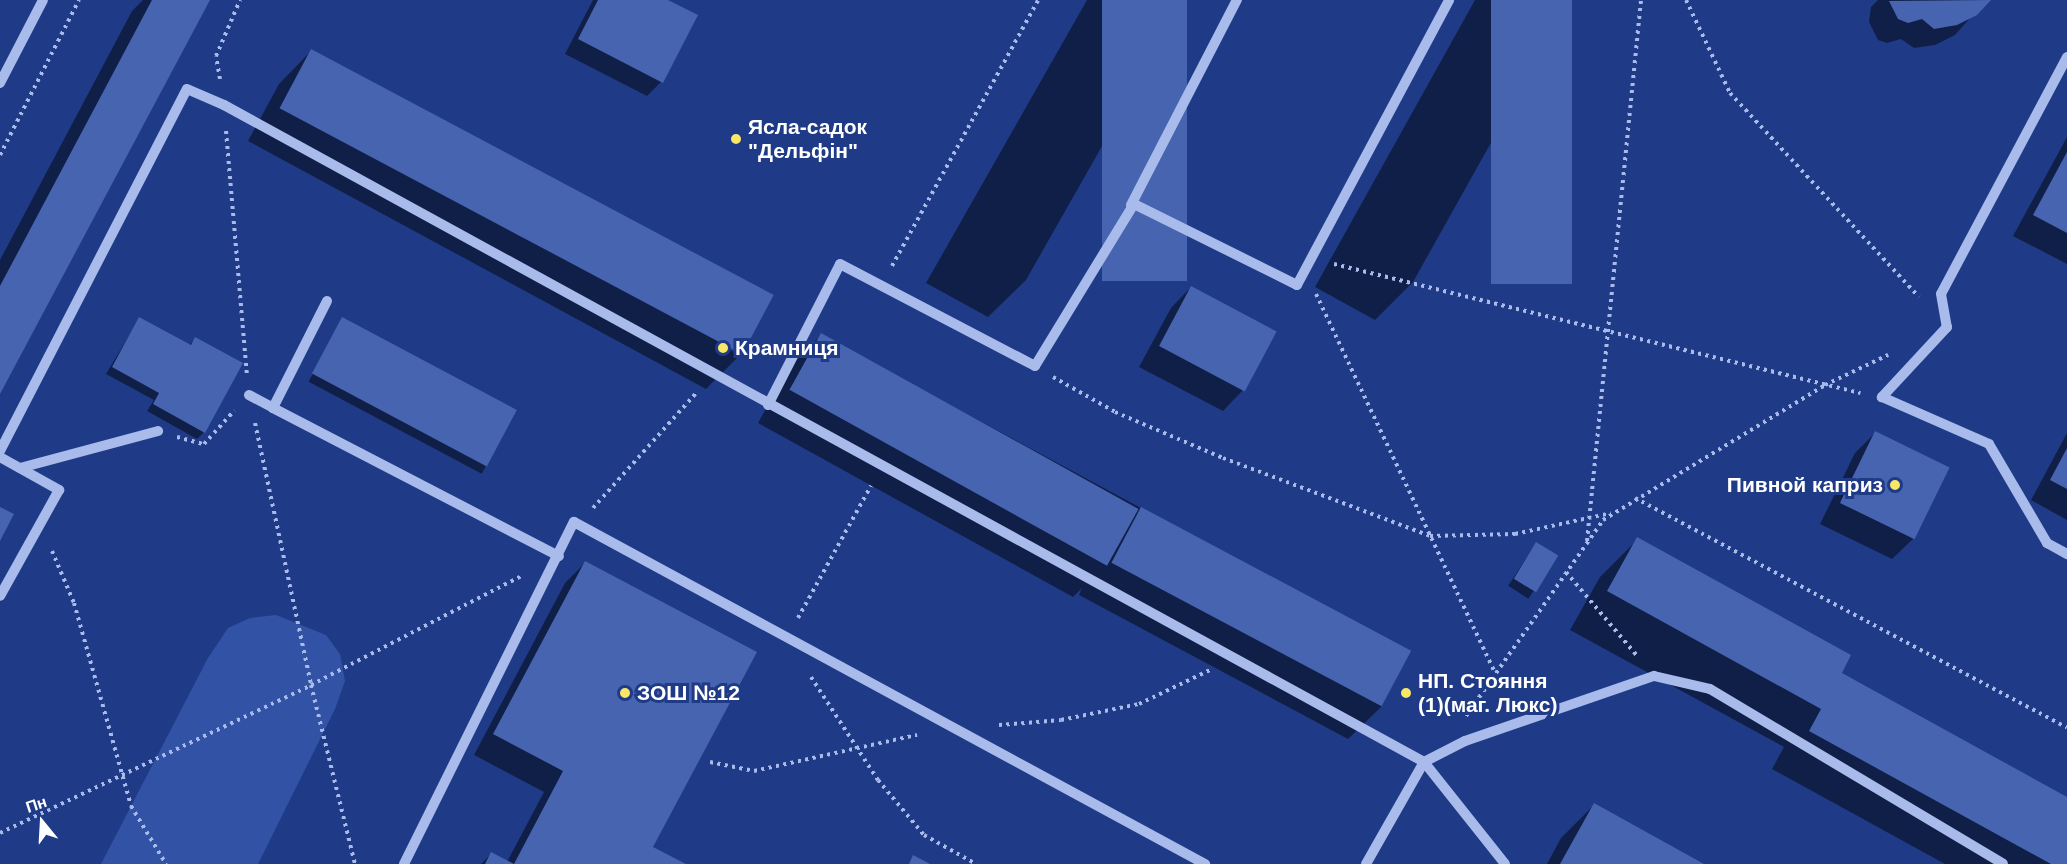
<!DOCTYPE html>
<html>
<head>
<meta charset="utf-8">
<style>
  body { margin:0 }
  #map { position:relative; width:2067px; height:864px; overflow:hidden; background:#1f3b87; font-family:Arial,sans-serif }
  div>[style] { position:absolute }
  .green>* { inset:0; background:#3253a5 }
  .shadow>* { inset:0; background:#0007; transform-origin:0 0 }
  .building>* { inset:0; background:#4764b0; transform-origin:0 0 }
  .path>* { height:4px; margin-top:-2px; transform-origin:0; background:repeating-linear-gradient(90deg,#a8bbeb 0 3px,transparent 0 7.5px) }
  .minor>* { height:10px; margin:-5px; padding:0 5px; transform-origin:5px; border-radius:5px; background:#a8bbeb }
  .dots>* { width:16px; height:16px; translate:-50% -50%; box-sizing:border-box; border:3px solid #1f3b87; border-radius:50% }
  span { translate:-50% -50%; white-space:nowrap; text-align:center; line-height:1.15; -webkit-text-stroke:6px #1f3b87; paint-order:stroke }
  .poi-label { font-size:21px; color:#fff; font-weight:700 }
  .left { translate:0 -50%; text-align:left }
  .right { translate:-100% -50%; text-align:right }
  .north { position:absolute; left:12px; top:792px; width:60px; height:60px; -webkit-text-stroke:4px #1f3b87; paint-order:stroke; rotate:342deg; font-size:16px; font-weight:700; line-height:24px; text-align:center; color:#fff }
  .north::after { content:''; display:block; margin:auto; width:21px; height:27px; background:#fff; clip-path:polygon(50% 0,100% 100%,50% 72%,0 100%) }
</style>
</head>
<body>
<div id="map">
  <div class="green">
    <i style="clip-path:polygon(276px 615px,326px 635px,340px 654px,345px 681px,335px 709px,258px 864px,101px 864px,208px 658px,228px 628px,250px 618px)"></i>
  </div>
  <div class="shadow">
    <i style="clip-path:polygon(143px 0,206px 0,0 391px,0 260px,132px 11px)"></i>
    <i style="clip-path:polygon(593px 0,665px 0,661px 82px,647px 96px,565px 54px)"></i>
    <i style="clip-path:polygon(1087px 0,1185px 0,1026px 280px,988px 317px,926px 283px)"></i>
    <i style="clip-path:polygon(1475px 0,1571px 0,1413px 282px,1375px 320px,1315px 287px)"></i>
    <i style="clip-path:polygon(1878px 0,1986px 0,1955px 35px,1935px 45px,1914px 48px,1901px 39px,1887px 43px,1878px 40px,1869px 22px,1871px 7px)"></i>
    <i style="clip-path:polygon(311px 51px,739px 356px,706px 389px,248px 141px,279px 84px)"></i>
    <i style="clip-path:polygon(2067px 137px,2067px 264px,2013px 236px)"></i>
    <i style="clip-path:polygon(1191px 287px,1275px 331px,1243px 390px,1223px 411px,1139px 367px,1171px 308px)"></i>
    <i style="clip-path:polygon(139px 319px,188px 346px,196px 339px,204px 432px,197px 439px,147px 411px,154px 400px,106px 374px)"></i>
    <i style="left:342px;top:319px;width:196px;height:71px;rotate:28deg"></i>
    <i style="clip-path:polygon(821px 335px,1409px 653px,1381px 707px,1348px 739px,1079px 595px,1082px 588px,1073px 597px,758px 423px,788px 368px)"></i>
    <i style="clip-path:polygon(1876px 432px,1913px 539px,1892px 559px,1820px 524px,1855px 453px)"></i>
    <i style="clip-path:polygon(2067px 433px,2067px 520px,2031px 500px)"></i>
    <i style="clip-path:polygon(1638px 539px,1840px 673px,2067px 799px,2067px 864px,1945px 864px,1772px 769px,1784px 747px,1570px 630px,1600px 577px)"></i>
    <i style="left:1536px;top:543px;width:24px;height:51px;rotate:33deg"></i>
    <i style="clip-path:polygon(586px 562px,651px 847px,682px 864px,481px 864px,492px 853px,507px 862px,544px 792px,474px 755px,565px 583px)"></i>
    <i style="clip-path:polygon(1594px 805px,1700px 864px,1547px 864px,1561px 838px)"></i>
  </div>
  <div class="building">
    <i style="clip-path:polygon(152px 0,210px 0,0 394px,0 286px)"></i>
    <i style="clip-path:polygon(598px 0,668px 0,698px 15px,663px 83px,578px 39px)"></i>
    <i style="left:1102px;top:0;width:85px;height:281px"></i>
    <i style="left:1491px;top:0;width:81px;height:284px"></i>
    <i style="clip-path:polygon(1991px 0,1977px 15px,1957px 25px,1934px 29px,1922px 19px,1908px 23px,1898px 19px,1889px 1px)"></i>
    <i style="left:311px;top:49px;width:524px;height:67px;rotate:28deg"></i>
    <i style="clip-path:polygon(2067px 152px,2067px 233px,2033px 215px)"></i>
    <i style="left:1191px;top:286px;width:97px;height:68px;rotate:28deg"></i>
    <i style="clip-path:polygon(139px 317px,191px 345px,195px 337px,243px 363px,205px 433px,153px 404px,159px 393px,112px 367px)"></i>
    <i style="left:342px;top:317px;width:198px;height:64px;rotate:28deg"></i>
    <i style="left:821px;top:333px;width:363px;height:65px;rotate:29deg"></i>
    <i style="left:1875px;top:431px;width:83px;height:80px;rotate:26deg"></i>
    <i style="clip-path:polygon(2067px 448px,2067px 489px,2050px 480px)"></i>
    <i style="clip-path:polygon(0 507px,14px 514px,0 541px)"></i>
    <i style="left:1141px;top:507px;width:306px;height:63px;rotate:28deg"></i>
    <i style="clip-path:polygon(1637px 537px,1851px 655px,1842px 673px,2067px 797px,2067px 864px,2051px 864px,1809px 731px,1821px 709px,1607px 591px)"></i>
    <i style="left:1536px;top:542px;width:26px;height:43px;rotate:31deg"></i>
    <i style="clip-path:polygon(585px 561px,757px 652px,653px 847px,686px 864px,485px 864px,491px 852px,514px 864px,563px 771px,493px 734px)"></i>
    <i style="clip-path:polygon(1594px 803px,1704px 864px,1560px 864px)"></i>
    <i style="clip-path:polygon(913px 855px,930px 864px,909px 864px)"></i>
  </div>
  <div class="path">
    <i style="left:1686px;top:0;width:103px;rotate:64.7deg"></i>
    <i style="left:1730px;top:93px;width:278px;rotate:47.2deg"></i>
    <i style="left:220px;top:79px;width:23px;rotate:-100deg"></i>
    <i style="left:216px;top:56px;width:61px;rotate:-66.8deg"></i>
    <i style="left:226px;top:131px;width:244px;rotate:85.1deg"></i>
    <i style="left:0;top:155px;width:174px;rotate:-63deg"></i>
    <i style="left:1334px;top:264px;width:542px;rotate:13.78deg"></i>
    <i style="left:892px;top:266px;width:303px;rotate:-61.2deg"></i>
    <i style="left:1316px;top:294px;width:419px;rotate:64.7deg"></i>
    <i style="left:1053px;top:377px;width:71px;rotate:29.4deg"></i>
    <i style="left:1115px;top:412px;width:117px;rotate:23.1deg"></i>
    <i style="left:1223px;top:458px;width:221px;rotate:20.6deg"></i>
    <i style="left:1430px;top:536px;width:85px;rotate:-1.3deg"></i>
    <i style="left:1515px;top:534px;width:98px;rotate:-12.3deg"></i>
    <i style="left:255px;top:423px;width:268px;rotate:77.9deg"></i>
    <i style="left:311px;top:685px;width:184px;rotate:76.2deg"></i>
    <i style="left:177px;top:437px;width:28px;rotate:15deg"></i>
    <i style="left:204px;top:444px;width:45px;rotate:-47.7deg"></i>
    <i style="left:1635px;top:498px;width:489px;rotate:28deg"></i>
    <i style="left:593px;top:508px;width:157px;rotate:-48.1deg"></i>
    <i style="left:1587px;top:541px;width:544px;rotate:-84.3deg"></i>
    <i style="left:52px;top:551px;width:56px;rotate:67.1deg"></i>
    <i style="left:74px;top:603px;width:211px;rotate:74.3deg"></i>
    <i style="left:131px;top:806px;width:68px;rotate:58.9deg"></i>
    <i style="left:1566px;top:572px;width:111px;rotate:49.7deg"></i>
    <i style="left:798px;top:618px;width:151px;rotate:-61.1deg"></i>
    <i style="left:811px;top:677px;width:123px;rotate:57deg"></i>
    <i style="left:878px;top:780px;width:72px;rotate:50.1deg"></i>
    <i style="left:924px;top:835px;width:60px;rotate:29.1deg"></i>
    <i style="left:1466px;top:716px;width:239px;rotate:-55deg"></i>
    <i style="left:1603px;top:520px;width:260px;rotate:-31.3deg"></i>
    <i style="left:1825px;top:385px;width:70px;rotate:-25.5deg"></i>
    <i style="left:999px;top:725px;width:62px;rotate:-4.6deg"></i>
    <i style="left:1061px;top:720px;width:80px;rotate:-11.6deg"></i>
    <i style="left:1139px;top:704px;width:79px;rotate:-25.6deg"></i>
    <i style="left:710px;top:762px;width:45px;rotate:11.6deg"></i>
    <i style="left:754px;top:771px;width:167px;rotate:-12.5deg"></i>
    <i style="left:0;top:833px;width:344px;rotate:-25.4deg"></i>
    <i style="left:311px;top:685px;width:237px;rotate:-27.4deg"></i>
  </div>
  <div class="minor">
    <i style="left:2067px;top:57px;width:268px;rotate:118deg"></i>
    <i style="left:1941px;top:294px;width:34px;rotate:80deg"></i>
    <i style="left:1947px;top:327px;width:96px;rotate:132.9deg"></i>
    <i style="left:1882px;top:397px;width:117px;rotate:23.7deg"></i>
    <i style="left:1989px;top:444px;width:115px;rotate:59.6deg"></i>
    <i style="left:2047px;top:543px;width:23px;rotate:29deg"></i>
    <i style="left:0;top:83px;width:93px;rotate:-62.6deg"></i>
    <i style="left:1131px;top:205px;width:231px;rotate:-62.7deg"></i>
    <i style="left:327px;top:301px;width:120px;rotate:116.8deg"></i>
    <i style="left:273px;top:408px;width:322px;rotate:27.4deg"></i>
    <i style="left:249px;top:395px;width:27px;rotate:28deg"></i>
    <i style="left:768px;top:405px;width:158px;rotate:-62.9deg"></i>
    <i style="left:840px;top:264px;width:220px;rotate:27.6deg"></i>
    <i style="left:1035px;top:366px;width:190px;rotate:-58.6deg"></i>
    <i style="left:1134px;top:204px;width:182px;rotate:26.4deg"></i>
    <i style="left:1297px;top:285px;width:323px;rotate:-61.9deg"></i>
    <i style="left:0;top:451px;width:407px;rotate:-62.7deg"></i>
    <i style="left:187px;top:89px;width:40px;rotate:23.4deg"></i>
    <i style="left:224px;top:105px;width:1368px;rotate:28.7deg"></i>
    <i style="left:1424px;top:762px;width:130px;rotate:51.5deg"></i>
    <i style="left:0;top:457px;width:68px;rotate:29.2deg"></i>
    <i style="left:59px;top:490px;width:121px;rotate:119.1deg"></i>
    <i style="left:20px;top:468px;width:143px;rotate:-15deg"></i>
    <i style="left:404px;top:864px;width:382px;rotate:-63.6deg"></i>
    <i style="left:574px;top:522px;width:718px;rotate:28.46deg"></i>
    <i style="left:1366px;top:864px;width:117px;rotate:-60.4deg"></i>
    <i style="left:1424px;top:762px;width:46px;rotate:-27.1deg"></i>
    <i style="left:1465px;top:741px;width:200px;rotate:-19deg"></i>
    <i style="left:1654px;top:676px;width:57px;rotate:13.1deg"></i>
    <i style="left:1710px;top:689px;width:341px;rotate:30.8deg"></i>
  </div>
  <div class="dots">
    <i style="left:736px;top:139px;background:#f9e768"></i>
    <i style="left:723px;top:348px;background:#f9e768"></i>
    <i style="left:1895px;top:485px;background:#f9e768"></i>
    <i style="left:625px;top:693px;background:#f9e768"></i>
    <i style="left:1406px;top:693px;background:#f9e768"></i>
  </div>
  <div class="poi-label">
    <span class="left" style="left:748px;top:139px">Ясла-садок<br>"Дельфін"</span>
    <span class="left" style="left:735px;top:348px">Крамниця</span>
    <span class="right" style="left:1883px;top:485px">Пивной каприз</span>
    <span class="left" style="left:1418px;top:693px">НП. Стояння<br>(1)(маг. Люкс)</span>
    <span class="left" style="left:637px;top:693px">ЗОШ №12</span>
  </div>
  <div class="north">Пн</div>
</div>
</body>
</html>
